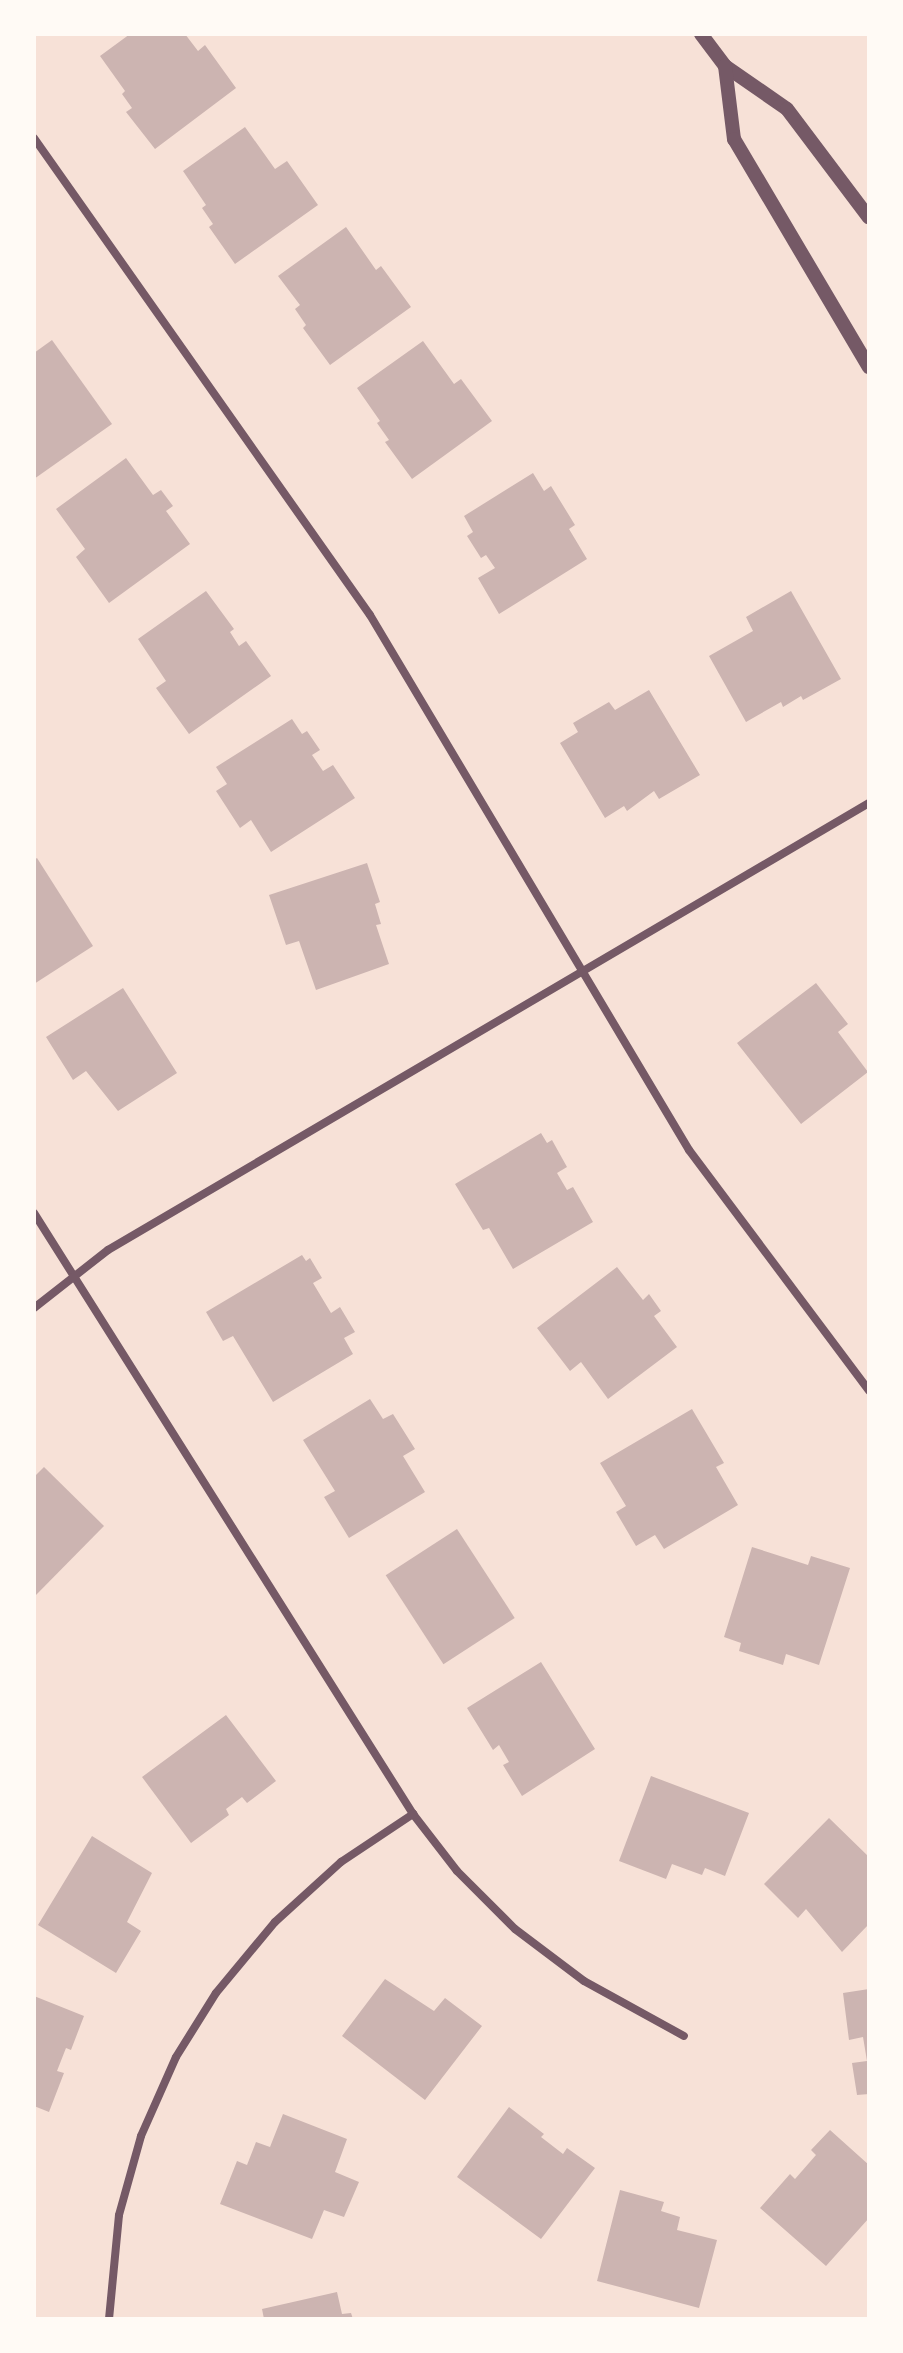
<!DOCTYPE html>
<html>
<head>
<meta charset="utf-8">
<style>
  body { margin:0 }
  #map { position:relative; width:903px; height:2353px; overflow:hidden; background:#f7e1d7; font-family:"DejaVu Sans",sans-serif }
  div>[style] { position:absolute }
  .building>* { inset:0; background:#ccb4b1; transform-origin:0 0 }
  .minor>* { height:8px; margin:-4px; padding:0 4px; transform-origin:4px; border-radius:4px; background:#755966 }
  .tertiary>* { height:14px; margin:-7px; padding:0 7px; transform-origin:7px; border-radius:7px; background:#755966 }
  span { translate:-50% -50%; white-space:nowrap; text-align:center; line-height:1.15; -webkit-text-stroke:6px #fffaf5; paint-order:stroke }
  .frame { position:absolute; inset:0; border:36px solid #fffaf5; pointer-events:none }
</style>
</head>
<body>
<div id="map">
  <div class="building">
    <i style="clip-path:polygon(130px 34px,185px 34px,198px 51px,205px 45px,236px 88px,155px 149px,126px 112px,132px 108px,122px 94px,125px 91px,100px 56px)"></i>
    <i style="clip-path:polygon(245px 127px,275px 169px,287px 161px,318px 205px,235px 264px,209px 227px,213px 224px,202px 208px,206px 205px,183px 171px)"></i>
    <i style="clip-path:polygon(346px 227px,376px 270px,381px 266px,411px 307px,330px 365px,303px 328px,306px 325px,295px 309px,300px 305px,278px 276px)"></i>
    <i style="clip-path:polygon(52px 340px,112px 424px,34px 479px,34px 353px)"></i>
    <i style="clip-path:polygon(423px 341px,454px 384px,461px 379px,492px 421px,412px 479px,385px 442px,389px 440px,377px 423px,380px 421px,357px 388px)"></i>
    <i style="clip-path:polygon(126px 458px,153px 495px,161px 490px,173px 506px,166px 511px,190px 544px,109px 603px,76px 557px,85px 549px,56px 509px)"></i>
    <i style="clip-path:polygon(533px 473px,544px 491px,551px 486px,575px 525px,569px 529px,587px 559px,499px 614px,478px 578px,495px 568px,486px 555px,481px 558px,467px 536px,473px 532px,464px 516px)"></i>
    <i style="clip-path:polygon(206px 591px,234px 629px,230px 632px,239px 646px,246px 641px,271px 676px,189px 734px,156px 688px,166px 681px,138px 639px)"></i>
    <i style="clip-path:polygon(791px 591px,841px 679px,803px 700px,801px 696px,783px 707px,781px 702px,746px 722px,709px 656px,753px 631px,746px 617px)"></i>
    <i style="clip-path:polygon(649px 690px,700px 775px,659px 799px,654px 791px,627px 811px,624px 806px,605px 818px,560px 743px,578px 732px,573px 723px,609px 702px,615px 710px)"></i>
    <i style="clip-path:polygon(292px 719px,302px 734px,307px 731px,320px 750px,312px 755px,323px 771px,333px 765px,355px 798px,271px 852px,251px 820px,240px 828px,216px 791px,227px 784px,216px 767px)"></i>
    <i style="clip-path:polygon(37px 858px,93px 946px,34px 984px,34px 860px)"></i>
    <i style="clip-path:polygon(367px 863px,380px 902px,375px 904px,381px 924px,376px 925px,389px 964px,316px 990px,299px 941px,286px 945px,269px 895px)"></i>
    <i style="clip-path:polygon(816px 983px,848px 1024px,838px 1032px,868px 1072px,801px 1124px,737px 1043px)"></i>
    <i style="clip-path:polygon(123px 988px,177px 1073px,118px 1111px,86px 1071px,73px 1080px,46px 1037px)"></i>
    <i style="clip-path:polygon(541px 1133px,547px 1143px,552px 1140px,567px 1167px,557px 1173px,567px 1190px,573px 1187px,593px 1222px,513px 1269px,489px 1228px,483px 1230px,455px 1184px)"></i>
    <i style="clip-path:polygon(302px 1255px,306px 1261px,310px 1258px,322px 1278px,313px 1283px,331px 1313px,340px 1307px,355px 1332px,344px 1338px,353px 1354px,273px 1402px,233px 1336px,223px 1341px,206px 1312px)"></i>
    <i style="clip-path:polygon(617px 1267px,643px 1300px,649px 1294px,661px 1311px,654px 1316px,677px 1347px,608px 1399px,581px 1362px,570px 1371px,537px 1328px)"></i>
    <i style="clip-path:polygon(370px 1399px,383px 1419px,393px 1414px,415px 1449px,403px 1456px,425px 1492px,349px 1538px,324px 1497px,335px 1491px,303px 1440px)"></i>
    <i style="clip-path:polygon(692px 1409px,724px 1463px,716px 1467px,738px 1505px,664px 1549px,655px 1535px,636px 1546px,616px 1512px,626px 1506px,600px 1463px)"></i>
    <i style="clip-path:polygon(44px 1467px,104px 1526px,34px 1597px,34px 1477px)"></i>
    <i style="left:457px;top:1529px;width:106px;height:85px;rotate:57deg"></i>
    <i style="clip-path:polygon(752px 1547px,808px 1565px,811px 1556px,850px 1568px,819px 1665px,786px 1654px,783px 1665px,739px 1651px,741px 1643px,724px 1637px)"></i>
    <i style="clip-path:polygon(541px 1662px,595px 1749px,522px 1796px,503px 1765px,509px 1762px,499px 1745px,493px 1750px,467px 1708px)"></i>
    <i style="clip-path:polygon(226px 1715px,276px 1781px,247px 1803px,242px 1797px,226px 1809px,229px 1815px,191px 1843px,142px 1777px)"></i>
    <i style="clip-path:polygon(651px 1776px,749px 1813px,725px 1876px,705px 1868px,702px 1875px,672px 1864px,666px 1879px,619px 1861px)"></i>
    <i style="clip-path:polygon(829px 1818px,869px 1857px,869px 1924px,842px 1952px,806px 1909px,798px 1918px,764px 1884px)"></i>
    <i style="clip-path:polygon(92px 1836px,152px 1873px,127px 1922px,141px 1931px,116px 1973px,38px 1925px)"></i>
    <i style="clip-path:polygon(385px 1979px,434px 2011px,445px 1998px,482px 2026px,425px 2100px,342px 2036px)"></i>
    <i style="clip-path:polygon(869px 1989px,869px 2094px,857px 2095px,852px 2063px,867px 2061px,863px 2037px,849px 2040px,843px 1993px)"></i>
    <i style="clip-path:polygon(34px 1996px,84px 2016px,71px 2050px,66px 2048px,57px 2071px,64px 2073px,49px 2112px,34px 2106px)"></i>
    <i style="clip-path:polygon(509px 2107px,544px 2134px,541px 2137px,563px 2154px,567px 2148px,595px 2168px,541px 2239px,457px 2177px)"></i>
    <i style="clip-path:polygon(283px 2114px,347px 2139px,335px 2172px,359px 2182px,344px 2217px,324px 2210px,312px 2239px,220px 2204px,237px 2161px,247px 2165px,256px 2142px,270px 2147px)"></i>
    <i style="clip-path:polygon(830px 2130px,869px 2165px,869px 2218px,826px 2266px,760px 2208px,790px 2174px,795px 2179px,816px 2155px,811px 2150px)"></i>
    <i style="clip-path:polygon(620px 2190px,664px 2202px,661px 2211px,680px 2217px,677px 2230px,717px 2240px,699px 2308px,597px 2281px)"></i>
    <i style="clip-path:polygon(337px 2292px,342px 2314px,351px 2313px,353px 2319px,264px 2319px,262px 2309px)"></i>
  </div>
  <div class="minor">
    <i style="left:34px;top:138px;width:583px;rotate:54.84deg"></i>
    <i style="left:370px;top:615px;width:623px;rotate:59.19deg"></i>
    <i style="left:689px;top:1150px;width:301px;rotate:53.2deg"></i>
    <i style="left:34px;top:1213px;width:711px;rotate:57.76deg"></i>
    <i style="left:413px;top:1814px;width:72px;rotate:52.3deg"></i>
    <i style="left:457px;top:1871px;width:82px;rotate:45deg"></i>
    <i style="left:515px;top:1929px;width:86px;rotate:37deg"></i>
    <i style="left:584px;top:1981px;width:114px;rotate:28.8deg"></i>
    <i style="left:34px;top:1308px;width:94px;rotate:-38.1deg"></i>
    <i style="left:108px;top:1250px;width:883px;rotate:-30.43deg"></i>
    <i style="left:109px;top:2319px;width:104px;rotate:-84.5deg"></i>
    <i style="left:119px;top:2215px;width:82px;rotate:-74.4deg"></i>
    <i style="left:141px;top:2136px;width:86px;rotate:-66.1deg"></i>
    <i style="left:176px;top:2057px;width:75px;rotate:-58deg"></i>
    <i style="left:216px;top:1993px;width:92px;rotate:-50.3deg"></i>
    <i style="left:275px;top:1922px;width:89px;rotate:-42.3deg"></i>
    <i style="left:341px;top:1862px;width:87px;rotate:-33.7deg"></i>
  </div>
  <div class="tertiary">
    <i style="left:701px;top:34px;width:40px;rotate:53deg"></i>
    <i style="left:725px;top:66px;width:75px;rotate:34.7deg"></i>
    <i style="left:787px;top:109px;width:136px;rotate:53deg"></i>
    <i style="left:725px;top:66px;width:74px;rotate:83deg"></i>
    <i style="left:734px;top:139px;width:265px;rotate:59.4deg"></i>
  </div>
  <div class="frame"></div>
</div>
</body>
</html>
